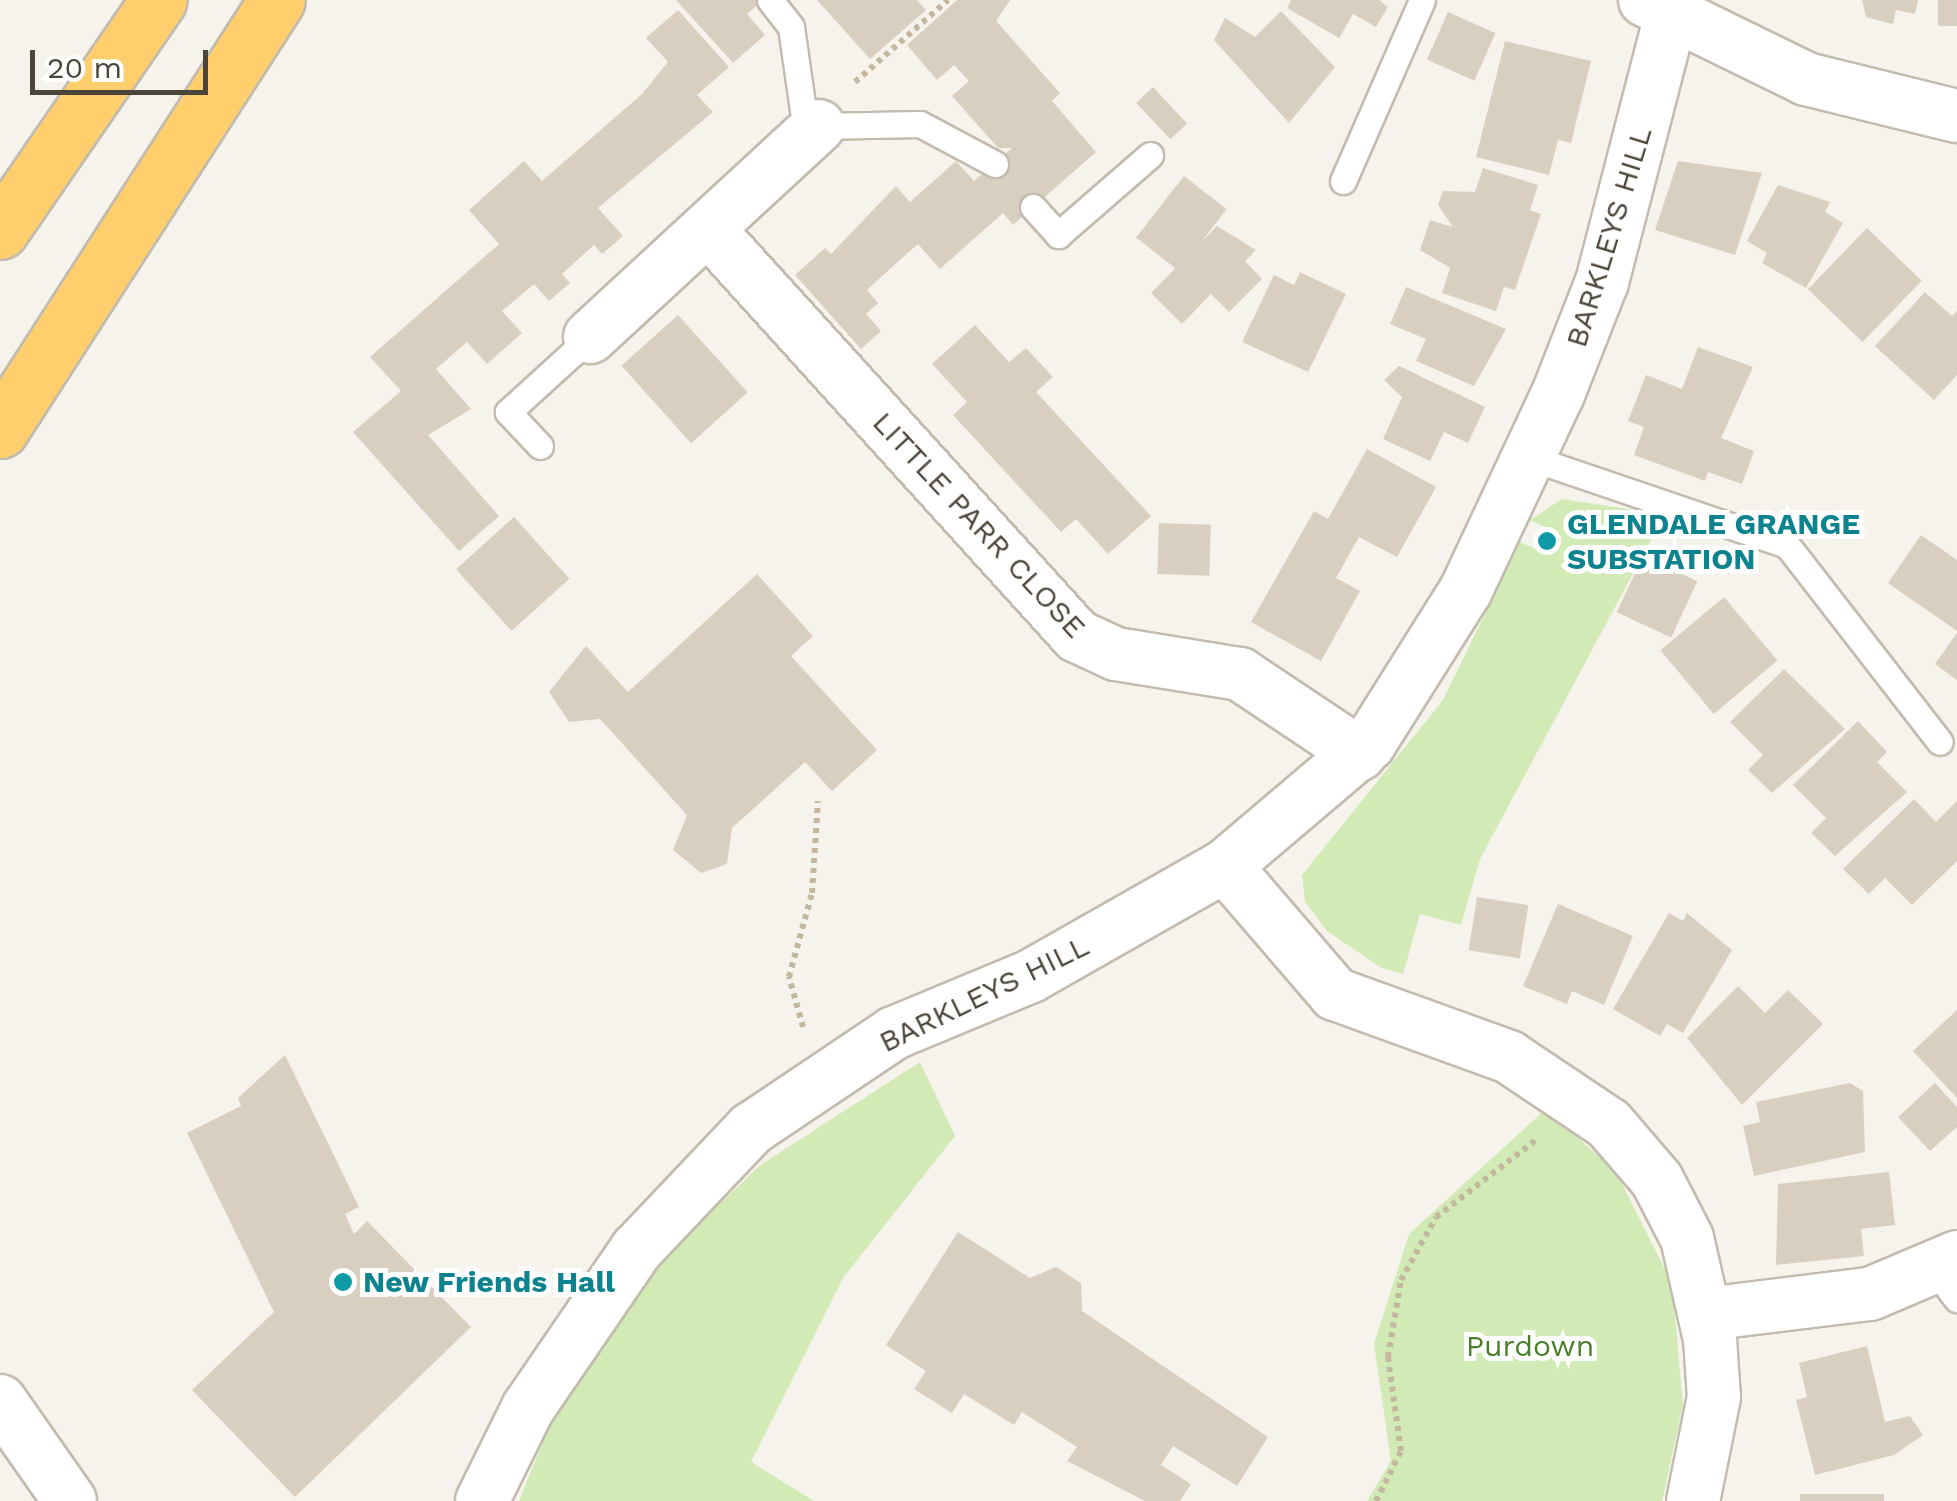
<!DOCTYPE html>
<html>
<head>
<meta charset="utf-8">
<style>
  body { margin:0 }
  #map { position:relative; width:1957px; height:1501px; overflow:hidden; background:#f6f3ec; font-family:"Work Sans",sans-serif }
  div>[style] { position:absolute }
  .green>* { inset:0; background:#d2eab5 }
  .building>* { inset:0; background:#d8cfc1; transform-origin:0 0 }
  .path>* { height:6px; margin-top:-3px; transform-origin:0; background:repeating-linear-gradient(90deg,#c4b79f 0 5px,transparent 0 10px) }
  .roads { filter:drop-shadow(2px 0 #c2bbae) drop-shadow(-2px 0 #c2bbae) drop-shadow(0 2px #c2bbae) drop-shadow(0 -2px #c2bbae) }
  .service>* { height:25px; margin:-12.5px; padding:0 12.5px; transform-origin:12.5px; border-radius:12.5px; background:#fff }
  .minor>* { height:52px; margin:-26px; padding:0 26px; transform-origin:26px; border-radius:26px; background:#fff }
  .motorway>* { height:55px; margin:-27.5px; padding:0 27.5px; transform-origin:27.5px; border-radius:27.5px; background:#ffcf6e }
  .dots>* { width:28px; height:28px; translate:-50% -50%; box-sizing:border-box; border:5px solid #fff; border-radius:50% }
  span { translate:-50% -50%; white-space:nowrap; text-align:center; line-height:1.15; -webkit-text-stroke:10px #fff; paint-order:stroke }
  .street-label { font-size:30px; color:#4b4439 }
  .culture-label { font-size:30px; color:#0d838f; font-weight:700 }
  .left { translate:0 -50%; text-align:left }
  .park-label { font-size:30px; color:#4a7f2a }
  .scale { position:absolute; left:30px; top:50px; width:178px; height:45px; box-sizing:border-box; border:5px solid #4b4439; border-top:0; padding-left:12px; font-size:30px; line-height:35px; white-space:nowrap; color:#4b4439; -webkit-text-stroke:8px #fff; paint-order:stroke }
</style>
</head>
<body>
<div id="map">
  <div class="green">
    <i style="clip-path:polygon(1562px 499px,1641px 511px,1652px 523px,1651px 540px,1480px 859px,1461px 925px,1420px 914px,1403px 974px,1380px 967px,1327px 931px,1305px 902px,1302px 875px,1443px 700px,1520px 542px,1549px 555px,1558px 533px,1530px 520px)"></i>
    <i style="clip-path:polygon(920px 1062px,955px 1136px,843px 1278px,751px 1462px,814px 1501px,519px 1501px,556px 1409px,670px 1252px,759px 1166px)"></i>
    <i style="clip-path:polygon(1546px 1109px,1616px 1172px,1672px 1283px,1683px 1405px,1662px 1501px,1367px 1501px,1391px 1461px,1374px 1344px,1409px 1234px)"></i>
  </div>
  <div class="building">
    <i style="clip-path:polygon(676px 0,763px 0,747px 14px,765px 35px,733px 63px)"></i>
    <i style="clip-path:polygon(817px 0,917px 0,926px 10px,870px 59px)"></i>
    <i style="clip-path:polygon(957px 0,1010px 0,996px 21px,1060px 93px,1052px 101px,1096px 152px,1013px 225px,1003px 213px,940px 269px,918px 244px,903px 257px,867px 290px,878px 303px,866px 314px,881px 331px,861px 349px,795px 275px,825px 248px,831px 254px,896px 186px,910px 202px,956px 161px,974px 181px,1012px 148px,998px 148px,952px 96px,969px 81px,954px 65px,937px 80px,907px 45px)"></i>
    <i style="clip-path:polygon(1291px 0,1379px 0,1388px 7px,1376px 27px,1353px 14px,1339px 38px,1287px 8px)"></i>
    <i style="clip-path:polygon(1862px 0,1918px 0,1915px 14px,1896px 10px,1893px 24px,1866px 17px)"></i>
    <i style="left:1938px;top:0;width:19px;height:26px"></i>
    <i style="clip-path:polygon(678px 10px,729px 67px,697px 95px,713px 112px,598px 208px,623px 236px,602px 254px,594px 245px,562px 274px,570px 283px,549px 301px,534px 284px,502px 311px,522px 333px,487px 364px,467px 342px,436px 369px,471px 409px,428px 435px,499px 516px,459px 551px,353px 432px,401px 391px,370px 357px,499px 244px,469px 210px,524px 161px,542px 181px,642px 94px,668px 62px,646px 38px)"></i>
    <i style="clip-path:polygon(1281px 11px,1335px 67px,1289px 123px,1214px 40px,1225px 18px,1255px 37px)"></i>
    <i style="left:1448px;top:12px;width:52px;height:52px;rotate:24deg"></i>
    <i style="clip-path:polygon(1505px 41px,1591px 61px,1571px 143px,1558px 140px,1549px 175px,1476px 157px)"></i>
    <i style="left:1153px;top:87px;width:50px;height:23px;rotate:47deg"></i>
    <i style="clip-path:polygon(1678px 161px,1762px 173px,1735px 255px,1655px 230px)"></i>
    <i style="clip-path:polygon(1483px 168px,1538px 185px,1530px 210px,1541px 214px,1515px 290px,1504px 287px,1496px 311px,1442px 293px,1450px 268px,1420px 250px,1430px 220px,1453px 227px,1438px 205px,1443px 191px,1475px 192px)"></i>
    <i style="left:1184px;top:176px;width:54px;height:78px;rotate:38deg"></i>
    <i style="clip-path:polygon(1778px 185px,1830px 202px,1825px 212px,1843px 223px,1806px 288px,1762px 263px,1767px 253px,1747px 241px)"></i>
    <i style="clip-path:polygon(1217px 226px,1256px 250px,1245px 261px,1262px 279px,1229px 312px,1211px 294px,1182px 324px,1151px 293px)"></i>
    <i style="left:1867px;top:228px;width:76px;height:85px;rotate:44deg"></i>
    <i style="clip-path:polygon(1300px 272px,1346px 294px,1308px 372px,1242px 342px,1274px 275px,1294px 285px)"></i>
    <i style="clip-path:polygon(1406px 287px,1506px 329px,1474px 386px,1416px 361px,1426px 339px,1390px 324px)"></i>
    <i style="clip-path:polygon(1925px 292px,1952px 316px,1957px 311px,1957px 375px,1934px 400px,1875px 346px)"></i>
    <i style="left:678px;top:315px;width:104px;height:76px;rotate:48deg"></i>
    <i style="clip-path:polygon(975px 325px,1009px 362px,1026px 348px,1053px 377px,1036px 392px,1151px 516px,1108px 554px,1076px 519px,1061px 532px,953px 415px,967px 402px,932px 364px)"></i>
    <i style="clip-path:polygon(1698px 347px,1753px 367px,1721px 438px,1754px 451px,1742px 484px,1708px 472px,1705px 481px,1634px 455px,1644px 427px,1628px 421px,1646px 375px,1682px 389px)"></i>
    <i style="clip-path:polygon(1399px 366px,1485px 407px,1468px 443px,1444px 432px,1430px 461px,1383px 439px,1402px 397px,1384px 380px)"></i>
    <i style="clip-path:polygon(1367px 449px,1436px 487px,1397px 557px,1359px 537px,1336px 578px,1360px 591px,1321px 661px,1251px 622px,1314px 511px,1328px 519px)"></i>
    <i style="left:514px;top:517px;width:83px;height:78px;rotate:48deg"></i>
    <i style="left:1159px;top:523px;width:52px;height:51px;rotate:2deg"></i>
    <i style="left:1545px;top:527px;width:14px;height:24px;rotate:25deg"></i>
    <i style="clip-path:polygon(1921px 535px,1957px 560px,1957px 631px,1888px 583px)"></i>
    <i style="left:1643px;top:556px;width:60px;height:62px;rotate:25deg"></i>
    <i style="clip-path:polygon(757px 574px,813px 636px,791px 656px,877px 750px,832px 791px,805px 762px,732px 828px,727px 864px,701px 873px,673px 850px,687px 815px,600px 719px,569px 722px,549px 692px,586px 646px,628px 692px)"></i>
    <i style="left:1724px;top:597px;width:83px;height:83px;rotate:50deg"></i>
    <i style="clip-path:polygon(1957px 633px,1957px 680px,1935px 664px)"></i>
    <i style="clip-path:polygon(1784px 669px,1845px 729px,1772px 793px,1748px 770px,1763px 755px,1730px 722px)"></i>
    <i style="clip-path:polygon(1858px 721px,1887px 752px,1877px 762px,1907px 792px,1835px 856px,1811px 833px,1826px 818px,1793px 785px)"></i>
    <i style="clip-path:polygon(1914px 799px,1936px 822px,1957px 801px,1957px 861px,1912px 905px,1885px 878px,1869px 894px,1843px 869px)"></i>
    <i style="left:1477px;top:897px;width:52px;height:54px;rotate:9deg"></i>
    <i style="clip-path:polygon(1558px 904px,1633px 936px,1604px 1005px,1572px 991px,1567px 1004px,1523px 986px)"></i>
    <i style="clip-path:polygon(1669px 913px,1683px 921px,1687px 913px,1732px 950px,1683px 1033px,1667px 1024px,1660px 1036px,1613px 1009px)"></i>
    <i style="clip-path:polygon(1738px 986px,1765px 1013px,1788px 990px,1823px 1024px,1742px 1105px,1687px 1038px)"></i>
    <i style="clip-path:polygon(1957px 1010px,1957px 1098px,1913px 1051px)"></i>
    <i style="clip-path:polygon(285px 1055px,359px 1207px,345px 1214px,354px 1234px,367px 1221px,471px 1327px,295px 1497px,192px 1390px,274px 1312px,187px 1133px,241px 1106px,238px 1098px)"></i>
    <i style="clip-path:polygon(1850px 1083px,1863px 1091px,1865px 1152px,1754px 1176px,1743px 1126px,1760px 1122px,1756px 1102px)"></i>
    <i style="clip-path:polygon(1935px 1083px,1957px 1107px,1957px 1127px,1930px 1151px,1898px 1117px)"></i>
    <i style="clip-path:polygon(1889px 1172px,1895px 1225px,1861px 1229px,1864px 1256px,1776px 1265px,1778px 1184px)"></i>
    <i style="clip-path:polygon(958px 1232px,1030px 1278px,1056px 1267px,1081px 1283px,1082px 1311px,1268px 1437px,1237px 1486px,1173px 1446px,1161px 1465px,1191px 1484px,1180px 1501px,1145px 1501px,1067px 1461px,1077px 1447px,1022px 1412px,1014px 1425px,964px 1394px,952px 1413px,914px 1389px,926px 1371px,886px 1345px)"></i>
    <i style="clip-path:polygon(1867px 1346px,1885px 1422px,1910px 1416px,1923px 1435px,1894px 1455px,1815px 1475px,1796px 1400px,1807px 1397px,1799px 1363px)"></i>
    <i style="left:1800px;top:1494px;width:84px;height:7px"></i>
  </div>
  <div class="path">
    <i style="left:855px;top:82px;width:124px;rotate:-41.4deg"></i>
    <i style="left:803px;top:1027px;width:52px;rotate:-105.6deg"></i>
    <i style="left:789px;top:977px;width:87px;rotate:-74.7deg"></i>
    <i style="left:812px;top:893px;width:92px;rotate:-86.3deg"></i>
    <i style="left:1376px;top:1501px;width:56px;rotate:-63.4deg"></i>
    <i style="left:1401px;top:1451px;width:95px;rotate:-97.9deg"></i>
    <i style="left:1388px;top:1357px;width:78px;rotate:-80.4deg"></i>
    <i style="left:1401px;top:1280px;width:72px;rotate:-60.9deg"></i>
    <i style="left:1436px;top:1217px;width:126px;rotate:-37.6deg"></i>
  </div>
  <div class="roads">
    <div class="service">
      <i style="left:770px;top:0;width:34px;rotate:52deg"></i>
      <i style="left:791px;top:27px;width:84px;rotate:81.8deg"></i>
      <i style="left:803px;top:110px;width:23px;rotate:45deg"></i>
      <i style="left:819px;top:126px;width:101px;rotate:-1.1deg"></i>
      <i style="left:920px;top:124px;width:85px;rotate:28.1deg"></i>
      <i style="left:1343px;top:181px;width:197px;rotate:-66.4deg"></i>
      <i style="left:1033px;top:207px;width:38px;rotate:48deg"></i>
      <i style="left:1058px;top:235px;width:122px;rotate:-41deg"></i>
      <i style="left:540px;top:446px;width:47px;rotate:-133.3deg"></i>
      <i style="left:508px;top:412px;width:111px;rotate:-42.4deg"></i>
      <i style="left:1531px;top:458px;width:270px;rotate:18.8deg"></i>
      <i style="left:1787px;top:545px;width:249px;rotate:52.2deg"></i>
      <i style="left:1934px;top:1269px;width:38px;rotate:53deg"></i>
    </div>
    <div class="minor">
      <i style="left:1645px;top:0;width:179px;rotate:26.1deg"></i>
      <i style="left:1806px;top:79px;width:155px;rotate:13.8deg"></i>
      <i style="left:708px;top:229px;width:549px;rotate:47.8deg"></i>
      <i style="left:1077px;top:636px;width:43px;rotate:24.8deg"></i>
      <i style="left:1116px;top:654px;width:126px;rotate:9.2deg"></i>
      <i style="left:1240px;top:674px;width:144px;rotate:33.7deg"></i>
      <i style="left:590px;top:337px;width:311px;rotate:-42.7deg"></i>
      <i style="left:1225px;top:866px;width:169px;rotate:49.3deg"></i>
      <i style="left:1335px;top:994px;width:185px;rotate:19.9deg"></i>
      <i style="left:1509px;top:1057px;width:120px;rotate:33.8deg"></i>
      <i style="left:1609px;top:1124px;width:74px;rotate:49.4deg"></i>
      <i style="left:1657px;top:1180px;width:65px;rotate:62.7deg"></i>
      <i style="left:1687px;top:1238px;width:104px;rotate:77.2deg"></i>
      <i style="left:1710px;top:1339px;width:58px;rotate:86.1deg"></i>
      <i style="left:1714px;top:1397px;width:106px;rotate:101.4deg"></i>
      <i style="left:1706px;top:1314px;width:165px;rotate:-7deg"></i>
      <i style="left:1870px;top:1294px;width:95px;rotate:-23deg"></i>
      <i style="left:0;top:1401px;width:122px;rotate:55deg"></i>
      <i style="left:482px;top:1501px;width:104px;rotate:-63.7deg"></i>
      <i style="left:528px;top:1408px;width:193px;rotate:-55.6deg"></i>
      <i style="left:637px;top:1249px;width:166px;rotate:-46.5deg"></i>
      <i style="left:751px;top:1129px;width:172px;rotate:-33.9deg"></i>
      <i style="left:894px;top:1033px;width:148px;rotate:-22.6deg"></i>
      <i style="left:1031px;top:976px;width:223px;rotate:-29.6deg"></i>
      <i style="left:1225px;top:866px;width:189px;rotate:-40.3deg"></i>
      <i style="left:1369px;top:744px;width:182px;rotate:-57.8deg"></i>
      <i style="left:1466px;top:590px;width:217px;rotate:-64.9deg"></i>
      <i style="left:1558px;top:394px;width:120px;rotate:-68.6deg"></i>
      <i style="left:1602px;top:282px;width:279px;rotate:-75.5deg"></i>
    </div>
    <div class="motorway">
      <i style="left:0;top:231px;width:280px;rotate:-55.5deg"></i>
      <i style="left:0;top:430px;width:511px;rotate:-57.21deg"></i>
    </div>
  </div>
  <div class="dots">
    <i style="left:1547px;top:541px;background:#0f9aa8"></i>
    <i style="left:343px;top:1282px;background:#0f9aa8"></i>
  </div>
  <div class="street-label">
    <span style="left:1609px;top:237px;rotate:-73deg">BARKLEYS HILL</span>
    <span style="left:979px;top:525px;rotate:47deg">LITTLE PARR CLOSE</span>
    <span style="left:984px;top:994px;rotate:-26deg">BARKLEYS HILL</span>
  </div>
  <div class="culture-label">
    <span class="left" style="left:1567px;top:541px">GLENDALE GRANGE<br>SUBSTATION</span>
    <span class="left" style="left:363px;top:1282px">New Friends Hall</span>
  </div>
  <div class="park-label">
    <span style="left:1530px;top:1346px">Purdown</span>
  </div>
  <div class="scale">20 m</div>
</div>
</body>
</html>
